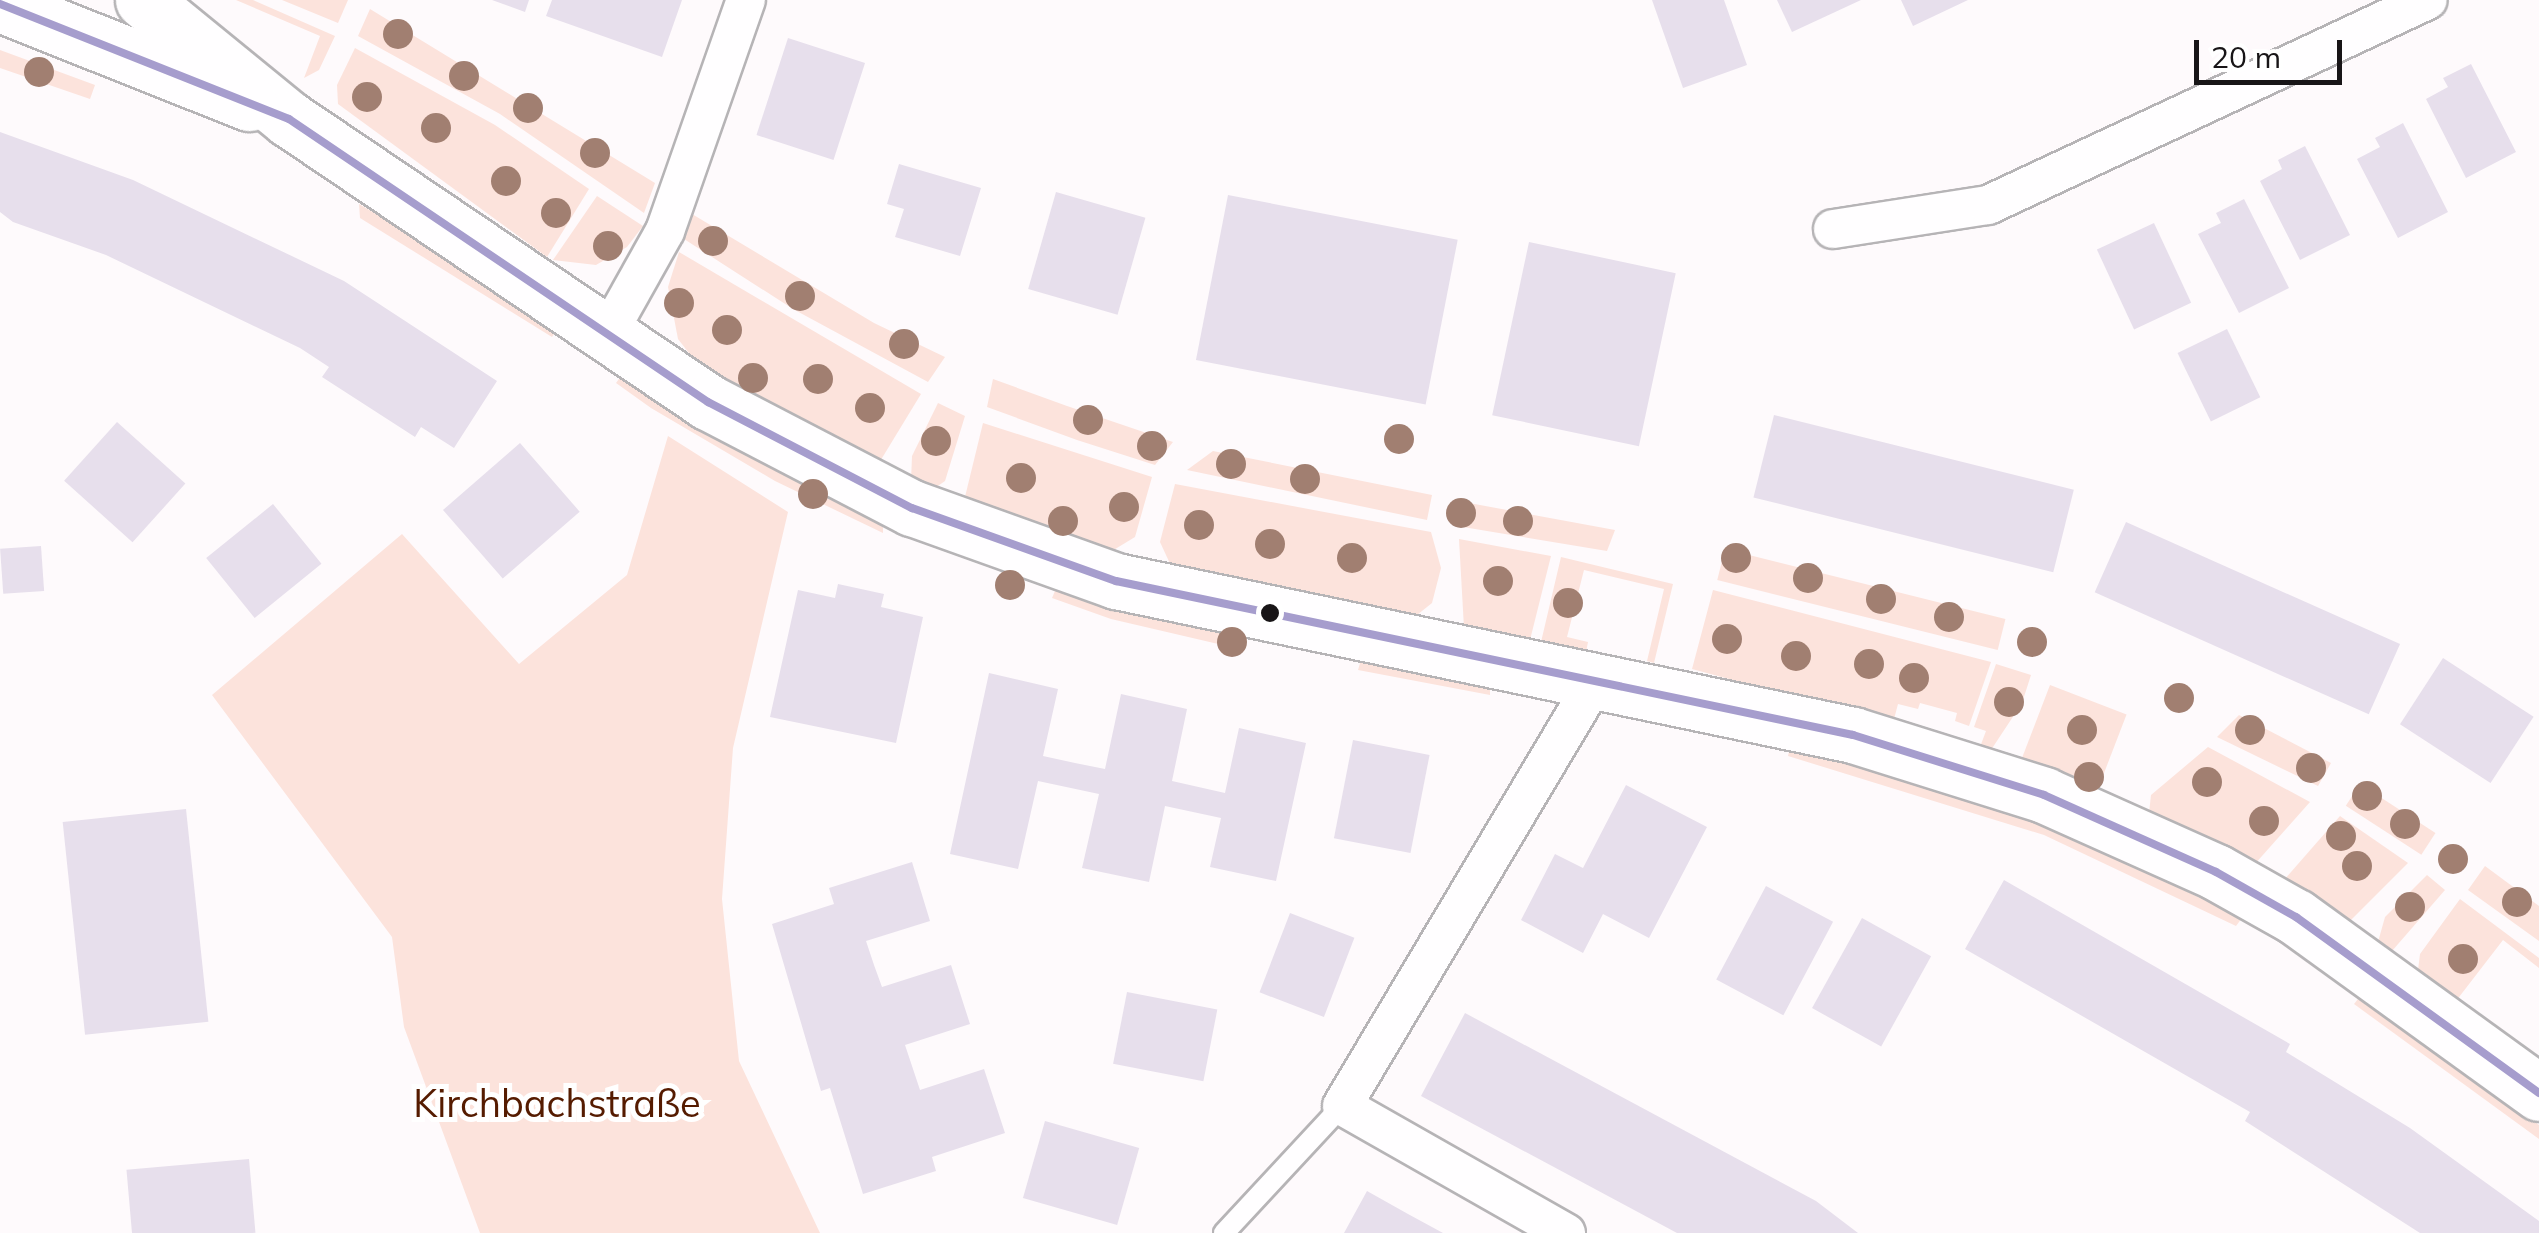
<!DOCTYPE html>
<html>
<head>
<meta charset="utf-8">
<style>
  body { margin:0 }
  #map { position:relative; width:2539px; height:1233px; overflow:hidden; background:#fefafc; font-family:Mulish,sans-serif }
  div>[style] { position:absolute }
  .green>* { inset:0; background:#fce3dc; transform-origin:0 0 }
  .building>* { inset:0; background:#e7dfec; transform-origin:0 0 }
  .roads { filter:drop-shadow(2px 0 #b6b4b6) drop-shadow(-2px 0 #b6b4b6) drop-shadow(0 2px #b6b4b6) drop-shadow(0 -2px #b6b4b6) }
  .lane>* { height:20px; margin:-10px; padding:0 10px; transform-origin:10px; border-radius:10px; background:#fffeff }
  .street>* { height:38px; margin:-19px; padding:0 19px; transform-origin:19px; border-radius:19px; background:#fffeff }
  .secondary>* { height:55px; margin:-27.5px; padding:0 27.5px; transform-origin:27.5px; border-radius:27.5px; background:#fffeff }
  .bus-1>* { height:8px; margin:-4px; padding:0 4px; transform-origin:4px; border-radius:4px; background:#a69dcd }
  .trees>* { width:30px; height:30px; margin:-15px; border-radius:50%; background:#a17f71 }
  .dots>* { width:28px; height:28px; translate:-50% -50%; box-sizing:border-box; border:5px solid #fff; border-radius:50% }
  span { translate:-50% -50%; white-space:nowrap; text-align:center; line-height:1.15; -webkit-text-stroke:10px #fff; paint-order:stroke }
  .park-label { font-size:38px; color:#551b00 }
  .scale { position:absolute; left:2194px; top:40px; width:148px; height:45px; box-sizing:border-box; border:5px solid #181517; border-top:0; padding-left:12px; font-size:30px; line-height:35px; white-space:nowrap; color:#181517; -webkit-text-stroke:8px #fff; paint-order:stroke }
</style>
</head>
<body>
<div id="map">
  <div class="green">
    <i style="clip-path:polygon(236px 0,253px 0,335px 36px,319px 70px,304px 78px,320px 36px)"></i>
    <i style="clip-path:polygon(282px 0,348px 0,338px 23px)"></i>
    <i style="clip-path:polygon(370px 9px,655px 183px,644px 213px,500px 114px,358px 36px)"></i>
    <i style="clip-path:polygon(355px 48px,495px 125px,589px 189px,547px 257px,338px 104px,337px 85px)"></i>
    <i style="clip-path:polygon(0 50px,95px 85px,90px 99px,0 68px)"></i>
    <i style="clip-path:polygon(597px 196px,643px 226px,627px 247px,596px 265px,553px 260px)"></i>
    <i style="clip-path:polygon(359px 204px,431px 246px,557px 330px,552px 337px,360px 218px)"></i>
    <i style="clip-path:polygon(692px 214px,874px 323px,945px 357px,928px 382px,793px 309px,684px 239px)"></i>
    <i style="clip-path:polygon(679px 252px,921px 394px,879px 463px,785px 419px,692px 357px,678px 339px,668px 287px)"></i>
    <i style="clip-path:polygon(621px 376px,778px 472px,883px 521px,883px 533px,775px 481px,651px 408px,616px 383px)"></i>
    <i style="clip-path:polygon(993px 379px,1067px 406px,1173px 442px,1155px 465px,1077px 440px,987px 407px)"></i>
    <i style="clip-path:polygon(938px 403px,965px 416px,945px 481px,932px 490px,911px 481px,912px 456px)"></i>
    <i style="clip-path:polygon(983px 423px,1152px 477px,1135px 537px,1107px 554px,964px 501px)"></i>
    <i style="clip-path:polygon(668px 436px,788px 512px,733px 748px,722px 899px,739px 1061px,820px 1233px,480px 1233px,404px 1027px,392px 937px,212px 695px,402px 534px,519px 664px,627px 575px)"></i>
    <i style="clip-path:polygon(1213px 451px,1432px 495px,1427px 520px,1187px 470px)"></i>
    <i style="clip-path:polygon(1175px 484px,1431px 532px,1441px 568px,1432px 603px,1412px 619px,1172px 568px,1160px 542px)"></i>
    <i style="clip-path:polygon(1453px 500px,1615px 530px,1607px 551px,1457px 526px)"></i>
    <i style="clip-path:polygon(1459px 539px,1551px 556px,1530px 640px,1464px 628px)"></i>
    <i style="left:1725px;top:549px;width:289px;height:32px;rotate:14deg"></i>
    <i style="clip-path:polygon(1561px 557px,1673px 584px,1654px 663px,1647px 661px,1664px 589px,1584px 570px,1567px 637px,1588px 642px,1586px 652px,1541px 642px)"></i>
    <i style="clip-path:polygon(1713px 590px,1991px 662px,1969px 726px,1955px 721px,1957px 713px,1920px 703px,1918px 709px,1898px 704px,1893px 723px,1692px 669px)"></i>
    <i style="clip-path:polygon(1055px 591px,1246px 640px,1244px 650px,1111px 619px,1052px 598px)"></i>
    <i style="clip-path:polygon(1361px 660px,1490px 687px,1490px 695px,1358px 670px)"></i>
    <i style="clip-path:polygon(1996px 664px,2031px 675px,2022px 703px,1991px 750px,1980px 747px,1986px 731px,1974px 727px)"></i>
    <i style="left:2050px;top:685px;width:82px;height:79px;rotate:21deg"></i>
    <i style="clip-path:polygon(2239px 715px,2331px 763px,2318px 786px,2217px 737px)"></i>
    <i style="clip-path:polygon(1790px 747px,1873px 767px,2050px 826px,2242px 918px,2236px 926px,2044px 835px,1788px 756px)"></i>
    <i style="clip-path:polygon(2208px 747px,2310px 802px,2254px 865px,2149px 813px,2151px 795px)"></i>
    <i style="left:2360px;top:784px;width:90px;height:26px;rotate:33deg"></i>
    <i style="clip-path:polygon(2340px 816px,2408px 863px,2348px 923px,2284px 880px)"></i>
    <i style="clip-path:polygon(2485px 866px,2539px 906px,2539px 941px,2468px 890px)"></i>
    <i style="clip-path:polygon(2427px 875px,2445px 890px,2392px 951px,2378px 942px,2385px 917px)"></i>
    <i style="clip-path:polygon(2460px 899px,2539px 958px,2539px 968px,2503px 940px,2456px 1001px,2418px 970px,2420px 954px)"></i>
    <i style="clip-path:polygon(2362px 994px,2539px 1125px,2539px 1139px,2354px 1004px)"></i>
  </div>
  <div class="building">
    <i style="clip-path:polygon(492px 0,529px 0,525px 12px)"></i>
    <i style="clip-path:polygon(552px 0,682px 0,662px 57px,546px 16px)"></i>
    <i style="clip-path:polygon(1652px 0,1724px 0,1747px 65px,1683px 88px)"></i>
    <i style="clip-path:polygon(1777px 0,1861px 0,1792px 32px)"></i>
    <i style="clip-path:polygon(1901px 0,1968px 0,1913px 26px)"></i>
    <i style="left:788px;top:38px;width:81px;height:102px;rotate:18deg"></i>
    <i style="clip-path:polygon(2471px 64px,2516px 152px,2466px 178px,2426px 99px,2448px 87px,2443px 78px)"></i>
    <i style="clip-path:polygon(2403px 123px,2448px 212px,2398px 238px,2357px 159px,2380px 147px,2375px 138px)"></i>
    <i style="clip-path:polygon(0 132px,133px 180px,344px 281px,497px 381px,454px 448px,421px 427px,415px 437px,322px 377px,329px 367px,300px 348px,106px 255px,13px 222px,0 212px)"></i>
    <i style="clip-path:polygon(2305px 146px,2350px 235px,2300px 260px,2260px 181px,2282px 169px,2278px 160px)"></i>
    <i style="clip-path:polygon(899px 164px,981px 188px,960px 256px,895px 237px,904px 209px,887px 204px)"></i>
    <i style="left:1056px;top:192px;width:93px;height:101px;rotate:16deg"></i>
    <i style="left:1228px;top:195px;width:234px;height:168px;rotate:11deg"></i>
    <i style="clip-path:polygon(2244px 199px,2289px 288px,2239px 313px,2198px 234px,2221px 223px,2216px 213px)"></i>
    <i style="left:2154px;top:223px;width:88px;height:63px;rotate:65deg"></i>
    <i style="left:1529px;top:242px;width:150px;height:177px;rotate:12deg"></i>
    <i style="left:2227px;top:329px;width:76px;height:55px;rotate:64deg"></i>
    <i style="left:1774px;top:415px;width:309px;height:85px;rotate:14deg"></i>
    <i style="left:117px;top:422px;width:92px;height:79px;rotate:42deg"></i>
    <i style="left:520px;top:443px;width:91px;height:102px;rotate:49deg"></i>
    <i style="left:273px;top:504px;width:77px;height:86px;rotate:51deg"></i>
    <i style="left:2126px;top:522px;width:300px;height:77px;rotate:24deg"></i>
    <i style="left:41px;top:546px;width:45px;height:41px;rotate:86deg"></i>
    <i style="clip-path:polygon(838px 584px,884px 594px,881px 607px,923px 617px,896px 743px,770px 717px,798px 590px,835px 598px)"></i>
    <i style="left:2443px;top:658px;width:108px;height:79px;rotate:33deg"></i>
    <i style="clip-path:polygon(989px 673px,1058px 689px,1043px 756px,1075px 763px,1105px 769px,1121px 694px,1187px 709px,1172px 781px,1225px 793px,1239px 728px,1306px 743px,1276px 881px,1210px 867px,1221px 818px,1165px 806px,1149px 882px,1082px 868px,1099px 794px,1038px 781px,1018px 869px,950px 854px)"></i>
    <i style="left:1353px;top:740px;width:78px;height:100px;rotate:11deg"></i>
    <i style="clip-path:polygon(1626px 785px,1707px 827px,1649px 938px,1603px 914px,1583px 953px,1521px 920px,1555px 854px,1583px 868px)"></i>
    <i style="left:186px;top:809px;width:214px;height:124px;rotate:84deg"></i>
    <i style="clip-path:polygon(912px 862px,930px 921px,866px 941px,874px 965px,882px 987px,951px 965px,970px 1024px,905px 1045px,920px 1090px,984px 1069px,1005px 1133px,932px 1157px,936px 1171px,863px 1194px,830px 1088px,821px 1091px,772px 924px,834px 904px,829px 888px)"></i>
    <i style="clip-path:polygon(2004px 880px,2290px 1044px,2286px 1052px,2410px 1128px,2539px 1221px,2539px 1233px,2420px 1233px,2245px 1121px,2250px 1112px,1965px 949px)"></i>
    <i style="left:1766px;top:886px;width:76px;height:106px;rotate:28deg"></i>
    <i style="left:1290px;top:913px;width:69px;height:85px;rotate:21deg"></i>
    <i style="left:1862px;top:918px;width:79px;height:103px;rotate:29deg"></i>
    <i style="left:1127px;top:992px;width:92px;height:73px;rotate:11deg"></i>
    <i style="clip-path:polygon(1465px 1013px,1816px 1201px,1858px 1233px,1677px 1233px,1421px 1096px)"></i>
    <i style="left:1045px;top:1121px;width:98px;height:80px;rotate:16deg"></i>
    <i style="left:249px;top:1159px;width:74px;height:123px;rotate:85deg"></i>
    <i style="clip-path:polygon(1367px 1191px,1408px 1214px,1443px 1233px,1344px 1233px)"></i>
  </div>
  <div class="roads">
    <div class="lane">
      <i style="left:1224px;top:1233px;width:173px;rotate:-47.1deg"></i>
    </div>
    <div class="street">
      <i style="left:1833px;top:229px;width:157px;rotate:-8.8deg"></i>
      <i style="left:1988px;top:205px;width:485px;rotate:-25deg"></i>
      <i style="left:608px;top:333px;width:117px;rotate:-60.8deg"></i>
      <i style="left:665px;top:231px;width:245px;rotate:-70.7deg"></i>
      <i style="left:1566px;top:1233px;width:257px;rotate:-150.4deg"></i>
      <i style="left:1342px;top:1106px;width:500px;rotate:-59.2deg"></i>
    </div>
    <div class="secondary">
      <i style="left:143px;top:0;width:188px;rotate:39.2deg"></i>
      <i style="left:289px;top:119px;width:506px;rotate:34.04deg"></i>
      <i style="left:708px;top:402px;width:230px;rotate:27.5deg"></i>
      <i style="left:912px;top:508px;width:217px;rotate:19.7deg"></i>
      <i style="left:1116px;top:581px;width:753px;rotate:11.8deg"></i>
      <i style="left:1853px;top:735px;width:200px;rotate:17.4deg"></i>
      <i style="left:2044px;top:795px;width:188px;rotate:24.1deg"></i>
      <i style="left:2216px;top:872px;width:92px;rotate:29.4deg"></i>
      <i style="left:2296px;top:917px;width:300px;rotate:35.9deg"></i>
      <i style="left:0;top:4px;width:268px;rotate:21.7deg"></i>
    </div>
  </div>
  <div class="bus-1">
    <i style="left:0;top:4px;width:311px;rotate:21.7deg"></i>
    <i style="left:289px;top:119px;width:506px;rotate:34.04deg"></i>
    <i style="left:708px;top:402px;width:230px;rotate:27.5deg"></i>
    <i style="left:912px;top:508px;width:217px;rotate:19.7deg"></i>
    <i style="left:1116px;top:581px;width:753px;rotate:11.8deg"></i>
    <i style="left:1853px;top:735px;width:200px;rotate:17.4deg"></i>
    <i style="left:2044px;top:795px;width:188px;rotate:24.1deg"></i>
    <i style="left:2216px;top:872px;width:92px;rotate:29.4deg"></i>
    <i style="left:2296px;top:917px;width:300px;rotate:35.9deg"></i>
  </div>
  <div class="trees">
    <i style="left:398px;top:34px"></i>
    <i style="left:39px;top:72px"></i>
    <i style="left:464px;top:76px"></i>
    <i style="left:367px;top:97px"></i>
    <i style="left:528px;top:108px"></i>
    <i style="left:436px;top:128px"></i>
    <i style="left:595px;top:153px"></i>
    <i style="left:506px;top:181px"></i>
    <i style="left:556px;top:213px"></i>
    <i style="left:713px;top:241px"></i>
    <i style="left:608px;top:246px"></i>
    <i style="left:800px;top:296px"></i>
    <i style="left:679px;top:303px"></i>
    <i style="left:727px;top:330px"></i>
    <i style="left:904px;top:344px"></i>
    <i style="left:753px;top:378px"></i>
    <i style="left:818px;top:379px"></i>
    <i style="left:870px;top:408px"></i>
    <i style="left:1088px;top:420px"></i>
    <i style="left:1399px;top:439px"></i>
    <i style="left:936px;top:441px"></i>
    <i style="left:1152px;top:446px"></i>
    <i style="left:1231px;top:464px"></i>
    <i style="left:1021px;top:478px"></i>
    <i style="left:1305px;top:479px"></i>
    <i style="left:813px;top:494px"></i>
    <i style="left:1124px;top:507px"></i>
    <i style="left:1461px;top:513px"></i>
    <i style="left:1063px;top:521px"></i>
    <i style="left:1518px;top:521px"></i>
    <i style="left:1199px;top:525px"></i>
    <i style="left:1270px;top:544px"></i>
    <i style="left:1352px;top:558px"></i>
    <i style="left:1736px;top:558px"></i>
    <i style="left:1808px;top:578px"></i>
    <i style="left:1498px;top:581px"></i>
    <i style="left:1010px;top:585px"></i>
    <i style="left:1881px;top:599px"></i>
    <i style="left:1568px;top:603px"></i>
    <i style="left:1949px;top:617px"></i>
    <i style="left:1727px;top:639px"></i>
    <i style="left:1232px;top:642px"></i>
    <i style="left:2032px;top:642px"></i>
    <i style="left:1796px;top:656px"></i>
    <i style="left:1869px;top:664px"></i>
    <i style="left:1914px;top:678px"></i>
    <i style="left:2179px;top:698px"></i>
    <i style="left:2009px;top:702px"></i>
    <i style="left:2082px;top:730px"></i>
    <i style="left:2250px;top:730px"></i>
    <i style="left:2311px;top:768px"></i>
    <i style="left:2089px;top:777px"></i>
    <i style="left:2207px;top:782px"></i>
    <i style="left:2367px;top:796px"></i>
    <i style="left:2264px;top:821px"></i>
    <i style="left:2405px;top:824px"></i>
    <i style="left:2341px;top:836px"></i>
    <i style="left:2453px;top:859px"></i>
    <i style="left:2357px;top:866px"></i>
    <i style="left:2517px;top:902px"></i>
    <i style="left:2410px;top:907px"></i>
    <i style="left:2463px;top:959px"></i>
  </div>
  <div class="dots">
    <i style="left:1270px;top:613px;background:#181517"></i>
  </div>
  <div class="park-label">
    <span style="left:557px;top:1104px">Kirchbachstraße</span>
  </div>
  <div class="scale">20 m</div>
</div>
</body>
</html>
